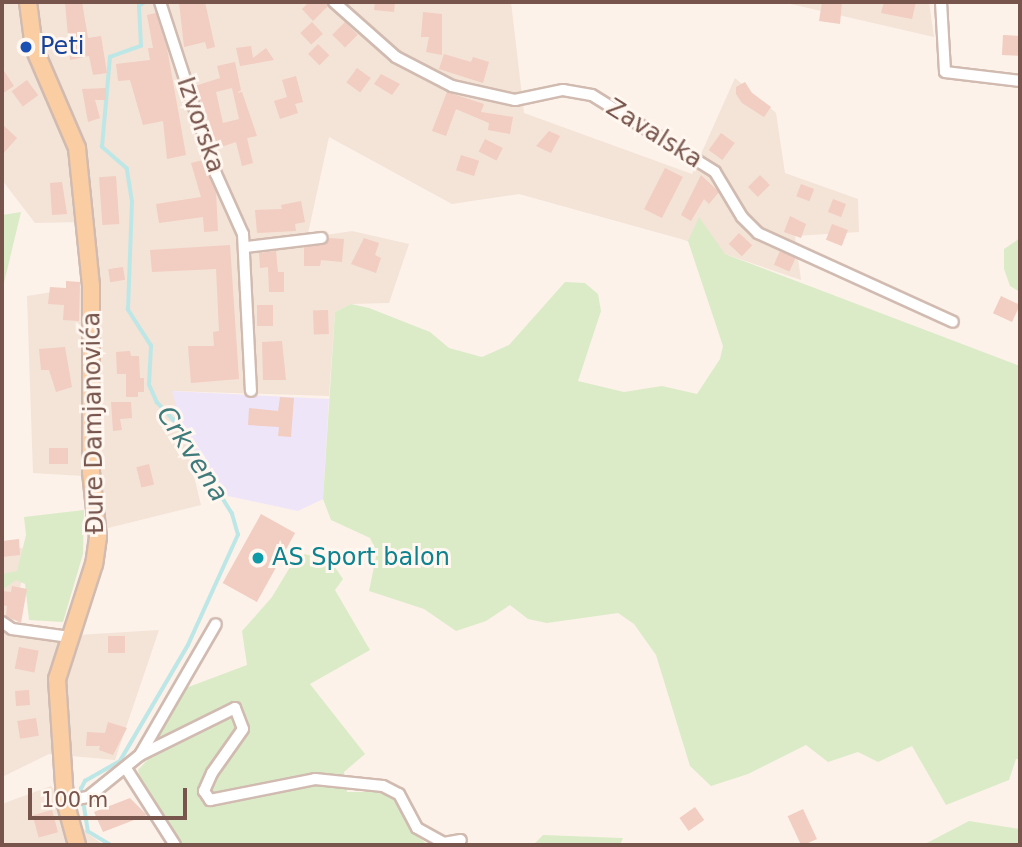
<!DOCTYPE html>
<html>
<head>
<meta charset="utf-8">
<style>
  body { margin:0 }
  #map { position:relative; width:1022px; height:847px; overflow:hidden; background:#fcf2e9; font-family:"DejaVu Sans",sans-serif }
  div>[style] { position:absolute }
  .residential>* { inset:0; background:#f4e3d7 }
  .education>* { inset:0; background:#efe5f9 }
  .green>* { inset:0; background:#dbebc7 }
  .stream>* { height:3.5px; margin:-1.75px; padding:0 1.75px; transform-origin:1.75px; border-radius:1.75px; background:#bde7e7 }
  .building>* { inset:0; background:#f2cdc1; transform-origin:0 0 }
  .roads { filter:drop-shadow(2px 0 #d1bbb1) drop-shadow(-2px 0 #d1bbb1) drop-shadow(0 2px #d1bbb1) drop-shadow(0 -2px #d1bbb1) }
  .street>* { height:10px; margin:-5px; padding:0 5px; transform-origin:5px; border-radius:5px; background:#fff }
  .primary>* { height:16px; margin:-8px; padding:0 8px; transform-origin:8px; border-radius:8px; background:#facda3 }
  .dots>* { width:19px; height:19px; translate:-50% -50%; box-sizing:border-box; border:4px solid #fff7f0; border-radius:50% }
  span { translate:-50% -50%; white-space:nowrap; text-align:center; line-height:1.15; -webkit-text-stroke:6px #fff7f0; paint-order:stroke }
  .transit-label { font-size:24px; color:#164399 }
  .left { translate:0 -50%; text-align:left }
  .street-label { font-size:24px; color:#77554c }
  .culture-label { font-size:24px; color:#0d838f }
  .water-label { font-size:26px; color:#407b7c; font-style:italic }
  .frame { position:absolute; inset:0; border:4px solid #77554c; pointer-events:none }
  .scale { position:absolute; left:28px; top:788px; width:159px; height:32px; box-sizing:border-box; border:4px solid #77554c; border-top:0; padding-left:9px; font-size:21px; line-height:24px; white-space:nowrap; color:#77554c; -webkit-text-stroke:5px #fff7f0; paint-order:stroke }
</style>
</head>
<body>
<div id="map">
  <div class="residential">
    <i style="clip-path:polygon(2px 2px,511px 2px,524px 113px,692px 174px,735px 78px,776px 113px,785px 173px,858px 199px,859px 232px,795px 236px,801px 280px,681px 239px,519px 194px,452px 204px,329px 137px,307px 238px,352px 231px,409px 244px,389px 303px,351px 304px,335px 312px,329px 396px,173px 391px,201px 505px,104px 529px,99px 477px,33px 473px,27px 296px,90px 286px,84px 222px,35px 223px,2px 180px)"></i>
    <i style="clip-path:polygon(782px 2px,929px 2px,934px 37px)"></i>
    <i style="clip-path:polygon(2px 546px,28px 549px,12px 628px,61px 636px,159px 630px,115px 760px,49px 754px,2px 777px)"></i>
    <i style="clip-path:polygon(51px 786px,86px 832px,103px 845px,2px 845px,2px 804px)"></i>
  </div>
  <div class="education">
    <i style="clip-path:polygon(172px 391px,329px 399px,323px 499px,298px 511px,228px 496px,184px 435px)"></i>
  </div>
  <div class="green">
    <i style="clip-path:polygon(21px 212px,3px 287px,2px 288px,2px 215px)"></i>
    <i style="clip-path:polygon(699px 217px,725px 254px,1020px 366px,1020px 759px,1016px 759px,1009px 780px,946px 805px,912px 746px,878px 762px,858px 752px,828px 762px,806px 745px,748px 774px,711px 786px,690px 766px,656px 655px,634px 624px,618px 613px,547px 623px,528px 619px,510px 605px,486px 621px,456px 631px,424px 609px,369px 591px,377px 552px,370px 538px,331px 520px,323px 499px,335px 312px,351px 304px,369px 308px,430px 332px,449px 348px,482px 357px,509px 345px,565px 282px,585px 283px,598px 294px,601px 311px,578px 381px,624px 392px,662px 386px,697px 394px,720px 359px,723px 346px,688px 241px)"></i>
    <i style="clip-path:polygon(1020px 238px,1020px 292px,1010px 286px,1004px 269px,1004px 249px)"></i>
    <i style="clip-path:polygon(84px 510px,83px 554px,63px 622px,29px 620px,25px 584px,16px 580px,2px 590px,2px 574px,17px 571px,26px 535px,24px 517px)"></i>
    <i style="clip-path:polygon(299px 552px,332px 563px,343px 579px,335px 590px,370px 650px,310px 684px,365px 754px,344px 772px,347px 792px,383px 792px,396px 799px,412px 832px,428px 845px,181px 845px,141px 784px,138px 770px,151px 756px,148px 744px,183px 689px,247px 665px,242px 631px,272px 597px)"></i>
    <i style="clip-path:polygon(969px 821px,1020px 829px,1020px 845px,923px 845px)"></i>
    <i style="clip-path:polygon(543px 835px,622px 838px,623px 838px,620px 845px,533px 845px)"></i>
  </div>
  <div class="stream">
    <i style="left:110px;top:845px;width:26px;rotate:-149deg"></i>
    <i style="left:88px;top:832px;width:44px;rotate:-99.2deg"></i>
    <i style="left:81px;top:789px;width:9px;rotate:-63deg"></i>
    <i style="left:85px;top:781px;width:40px;rotate:-29.7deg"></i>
    <i style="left:120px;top:761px;width:134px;rotate:-59.6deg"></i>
    <i style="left:188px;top:645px;width:121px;rotate:-65.6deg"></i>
    <i style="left:238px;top:535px;width:22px;rotate:-106deg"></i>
    <i style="left:232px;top:514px;width:110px;rotate:-121.9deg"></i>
    <i style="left:174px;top:421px;width:25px;rotate:-133deg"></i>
    <i style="left:157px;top:403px;width:20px;rotate:-114deg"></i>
    <i style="left:149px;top:385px;width:39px;rotate:-87deg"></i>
    <i style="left:151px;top:346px;width:43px;rotate:-122.6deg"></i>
    <i style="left:128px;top:310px;width:108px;rotate:-87.9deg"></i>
    <i style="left:132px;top:202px;width:33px;rotate:-99deg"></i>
    <i style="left:127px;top:169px;width:33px;rotate:-139deg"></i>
    <i style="left:102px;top:147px;width:90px;rotate:-84.9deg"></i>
    <i style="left:110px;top:57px;width:33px;rotate:-20deg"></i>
    <i style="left:141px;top:46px;width:40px;rotate:-92.9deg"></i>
    <i style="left:139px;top:6px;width:7px;rotate:-34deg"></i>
  </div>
  <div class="building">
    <i style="clip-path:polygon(65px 2px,82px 2px,88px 38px,101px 36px,107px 73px,93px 75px,89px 56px,70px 60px)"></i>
    <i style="clip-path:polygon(179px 2px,205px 2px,215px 47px,207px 49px,205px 42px,184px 47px)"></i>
    <i style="clip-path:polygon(309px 2px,327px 2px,328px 6px,313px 21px,302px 9px)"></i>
    <i style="clip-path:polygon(375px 2px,395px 2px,394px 12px,374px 10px)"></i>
    <i style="clip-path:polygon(822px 2px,842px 2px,840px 24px,819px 21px)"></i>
    <i style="clip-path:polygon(884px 2px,916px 2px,912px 19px,881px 13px)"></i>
    <i style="clip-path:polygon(423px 12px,442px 14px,442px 55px,426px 52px,429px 37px,421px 37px)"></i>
    <i style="clip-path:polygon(156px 13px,167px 48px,186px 155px,167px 159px,163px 121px,143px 125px,130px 80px,118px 81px,116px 64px,150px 60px,148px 48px,153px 48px,147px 15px)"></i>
    <i style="left:312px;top:22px;width:16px;height:16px;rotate:47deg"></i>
    <i style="left:345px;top:22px;width:18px;height:18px;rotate:45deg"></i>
    <i style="left:1003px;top:35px;width:17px;height:20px;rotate:3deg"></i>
    <i style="left:318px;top:44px;width:16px;height:14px;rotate:45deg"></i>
    <i style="clip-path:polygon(251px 46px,253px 58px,266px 48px,274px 60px,240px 66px,236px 48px)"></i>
    <i style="clip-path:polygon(444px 54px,471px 62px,473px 57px,489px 62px,483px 83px,439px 69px)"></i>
    <i style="clip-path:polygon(evenodd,235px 62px,241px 90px,237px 93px,242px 92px,257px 136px,247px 138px,253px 163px,242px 166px,236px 142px,218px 148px,195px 86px,220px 78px,217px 66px,235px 62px,232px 88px,239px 119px,223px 123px,216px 92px,232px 88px)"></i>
    <i style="clip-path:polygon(2px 68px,14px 86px,2px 94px)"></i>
    <i style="left:357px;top:68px;width:17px;height:18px;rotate:36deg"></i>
    <i style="clip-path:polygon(381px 74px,400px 84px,392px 95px,374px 84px)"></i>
    <i style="clip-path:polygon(296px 76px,303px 102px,295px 104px,298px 113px,280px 119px,274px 101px,287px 97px,282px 80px)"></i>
    <i style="left:27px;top:80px;width:19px;height:19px;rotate:54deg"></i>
    <i style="clip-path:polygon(745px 82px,752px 93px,771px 107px,764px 117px,742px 103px,736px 94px,736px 87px)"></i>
    <i style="clip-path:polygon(106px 88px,106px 100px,95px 100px,100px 118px,88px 122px,82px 89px)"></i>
    <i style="clip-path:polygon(447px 92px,484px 104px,481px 112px,513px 117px,510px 134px,488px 130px,489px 123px,456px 109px,446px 136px,432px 131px)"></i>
    <i style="clip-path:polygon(2px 124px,17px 138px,2px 155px)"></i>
    <i style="clip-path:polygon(549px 131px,560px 136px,551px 153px,536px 146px)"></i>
    <i style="left:721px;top:133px;width:17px;height:21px;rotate:36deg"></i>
    <i style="left:485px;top:139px;width:20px;height:14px;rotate:27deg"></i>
    <i style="left:461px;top:155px;width:19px;height:16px;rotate:18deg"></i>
    <i style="clip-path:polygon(203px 160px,216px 191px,218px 231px,204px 232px,203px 217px,159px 223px,156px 204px,201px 197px,191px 163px)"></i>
    <i style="left:665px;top:168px;width:20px;height:46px;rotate:27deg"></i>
    <i style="clip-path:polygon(701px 175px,719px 192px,709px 204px,704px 199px,691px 221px,681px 215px)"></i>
    <i style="left:760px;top:175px;width:14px;height:17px;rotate:45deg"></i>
    <i style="left:116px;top:176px;width:48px;height:17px;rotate:86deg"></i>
    <i style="clip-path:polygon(62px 182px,67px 214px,52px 215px,50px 183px)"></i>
    <i style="left:801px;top:184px;width:14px;height:13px;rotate:21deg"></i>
    <i style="left:833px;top:199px;width:14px;height:14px;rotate:21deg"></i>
    <i style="clip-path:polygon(301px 201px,305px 222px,295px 224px,296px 231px,257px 233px,255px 210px,282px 209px,281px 205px)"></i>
    <i style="clip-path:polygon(790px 216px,806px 224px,801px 238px,784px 232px)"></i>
    <i style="left:832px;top:224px;width:17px;height:17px;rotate:21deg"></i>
    <i style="left:739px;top:233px;width:18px;height:15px;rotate:43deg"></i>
    <i style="clip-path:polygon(328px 238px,344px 239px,342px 262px,321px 260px,320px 266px,304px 266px,304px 247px,323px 245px)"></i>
    <i style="clip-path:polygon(364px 238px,379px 243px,375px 255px,381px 258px,376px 273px,351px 264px)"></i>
    <i style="clip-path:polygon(230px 245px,239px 379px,191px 383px,188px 346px,214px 346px,213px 332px,219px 331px,216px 269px,152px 272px,150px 250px)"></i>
    <i style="clip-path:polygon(276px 251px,278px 272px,284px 272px,284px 292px,269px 292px,268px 267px,260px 268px,259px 253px)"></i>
    <i style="left:780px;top:251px;width:17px;height:15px;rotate:24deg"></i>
    <i style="left:123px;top:267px;width:13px;height:15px;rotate:81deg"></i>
    <i style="clip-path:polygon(66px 281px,80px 282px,79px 321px,63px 320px,64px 305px,48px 304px,50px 287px,66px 288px)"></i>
    <i style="left:1001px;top:296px;width:21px;height:19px;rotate:25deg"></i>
    <i style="left:257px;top:305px;width:16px;height:21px"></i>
    <i style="left:328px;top:310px;width:24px;height:15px;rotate:88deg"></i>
    <i style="clip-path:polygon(282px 341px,286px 380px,263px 380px,262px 342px)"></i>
    <i style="clip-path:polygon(65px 347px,72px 387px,56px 392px,49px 370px,41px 370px,39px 349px)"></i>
    <i style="clip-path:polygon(130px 351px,131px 356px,139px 356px,140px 378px,144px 378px,144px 392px,138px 392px,138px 397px,126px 397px,126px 374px,117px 374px,116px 352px)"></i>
    <i style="clip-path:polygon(280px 397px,294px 398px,291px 437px,278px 436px,279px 427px,248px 425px,249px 408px,278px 411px)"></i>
    <i style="clip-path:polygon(111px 402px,131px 402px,132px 418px,120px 419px,122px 430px,113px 431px)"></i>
    <i style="left:49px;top:448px;width:19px;height:16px"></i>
    <i style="left:149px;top:464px;width:21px;height:13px;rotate:76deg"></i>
    <i style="left:261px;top:514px;width:39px;height:79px;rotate:29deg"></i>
    <i style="clip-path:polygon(19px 539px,20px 555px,2px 557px,2px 541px)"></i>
    <i style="clip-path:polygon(12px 586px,27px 589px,21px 623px,6px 616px,7px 606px,2px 605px,2px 591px,11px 592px)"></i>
    <i style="left:125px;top:636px;width:17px;height:17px;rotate:90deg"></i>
    <i style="left:19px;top:647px;width:20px;height:22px;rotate:11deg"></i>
    <i style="left:29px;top:690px;width:15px;height:14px;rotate:86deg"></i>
    <i style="left:36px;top:718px;width:18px;height:19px;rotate:81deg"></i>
    <i style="clip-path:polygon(108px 722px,127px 728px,113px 755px,99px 750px,100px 746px,86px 746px,87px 732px,105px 733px)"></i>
    <i style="clip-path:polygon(130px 798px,147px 815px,103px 832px,94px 812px)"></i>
    <i style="left:695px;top:807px;width:16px;height:19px;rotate:55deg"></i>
    <i style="left:803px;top:809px;width:33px;height:17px;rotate:65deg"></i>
    <i style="left:52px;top:810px;width:23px;height:20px;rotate:75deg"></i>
  </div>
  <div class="roads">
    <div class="street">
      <i style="left:160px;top:2px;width:181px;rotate:72deg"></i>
      <i style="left:216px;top:174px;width:66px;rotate:65.8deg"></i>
      <i style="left:243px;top:234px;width:157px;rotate:87.1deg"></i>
      <i style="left:334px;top:2px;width:83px;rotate:41.6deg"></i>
      <i style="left:396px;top:57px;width:63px;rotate:27.4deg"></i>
      <i style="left:452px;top:86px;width:65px;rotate:12.5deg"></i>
      <i style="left:515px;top:100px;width:49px;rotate:-11.8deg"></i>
      <i style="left:563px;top:90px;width:29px;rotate:10deg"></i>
      <i style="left:592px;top:95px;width:145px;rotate:32deg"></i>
      <i style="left:715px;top:172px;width:52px;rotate:59deg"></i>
      <i style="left:742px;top:217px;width:23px;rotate:45deg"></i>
      <i style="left:758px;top:233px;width:214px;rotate:24.5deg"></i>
      <i style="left:941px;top:2px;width:70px;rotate:86.7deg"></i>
      <i style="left:945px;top:72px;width:76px;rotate:6.8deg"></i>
      <i style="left:246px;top:247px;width:76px;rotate:-6.8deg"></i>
      <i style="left:2px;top:622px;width:12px;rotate:35deg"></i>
      <i style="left:12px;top:629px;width:58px;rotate:8deg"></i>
      <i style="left:140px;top:755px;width:106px;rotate:-26.3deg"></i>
      <i style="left:235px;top:708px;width:22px;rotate:69deg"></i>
      <i style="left:243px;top:729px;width:54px;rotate:125.2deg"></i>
      <i style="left:212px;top:773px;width:20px;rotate:114deg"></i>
      <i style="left:204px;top:791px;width:11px;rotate:56deg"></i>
      <i style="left:210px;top:800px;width:107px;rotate:-11.3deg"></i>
      <i style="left:315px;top:779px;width:68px;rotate:5.9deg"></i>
      <i style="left:383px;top:786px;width:18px;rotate:27deg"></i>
      <i style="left:399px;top:794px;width:38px;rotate:62deg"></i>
      <i style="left:417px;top:828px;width:31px;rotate:29deg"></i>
      <i style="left:444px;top:843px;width:17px;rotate:-10deg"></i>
      <i style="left:127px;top:770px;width:89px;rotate:57.4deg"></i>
      <i style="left:65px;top:801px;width:23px;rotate:-10deg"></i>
      <i style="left:88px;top:797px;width:67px;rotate:-38.9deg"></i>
      <i style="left:140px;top:755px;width:151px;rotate:-59.9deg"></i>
    </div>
    <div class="primary">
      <i style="left:28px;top:2px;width:46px;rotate:82.6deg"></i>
      <i style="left:34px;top:48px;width:109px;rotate:66.7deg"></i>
      <i style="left:77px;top:148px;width:139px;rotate:84.2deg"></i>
      <i style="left:91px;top:286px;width:186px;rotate:90deg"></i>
      <i style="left:91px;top:472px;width:65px;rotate:83.9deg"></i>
      <i style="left:98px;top:537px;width:27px;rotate:98deg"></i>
      <i style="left:94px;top:564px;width:121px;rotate:107.8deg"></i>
      <i style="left:57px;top:679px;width:122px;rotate:86.2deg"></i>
      <i style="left:65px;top:801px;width:46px;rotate:74.7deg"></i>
    </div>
  </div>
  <div class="dots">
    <i style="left:26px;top:47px;background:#1a4fb4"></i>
    <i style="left:258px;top:558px;background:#0f9aa8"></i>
  </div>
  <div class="transit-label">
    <span class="left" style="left:40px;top:47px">Peti</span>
  </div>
  <div class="street-label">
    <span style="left:200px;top:125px;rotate:71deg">Izvorska</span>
    <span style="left:654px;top:134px;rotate:32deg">Zavalska</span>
    <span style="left:94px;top:423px;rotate:-91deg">Đure Damjanovića</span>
  </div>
  <div class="culture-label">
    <span class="left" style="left:272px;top:558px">AS Sport balon</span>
  </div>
  <div class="water-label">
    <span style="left:192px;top:454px;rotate:57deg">Crkvena</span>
  </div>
  <div class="frame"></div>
  <div class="scale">100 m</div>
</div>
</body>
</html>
